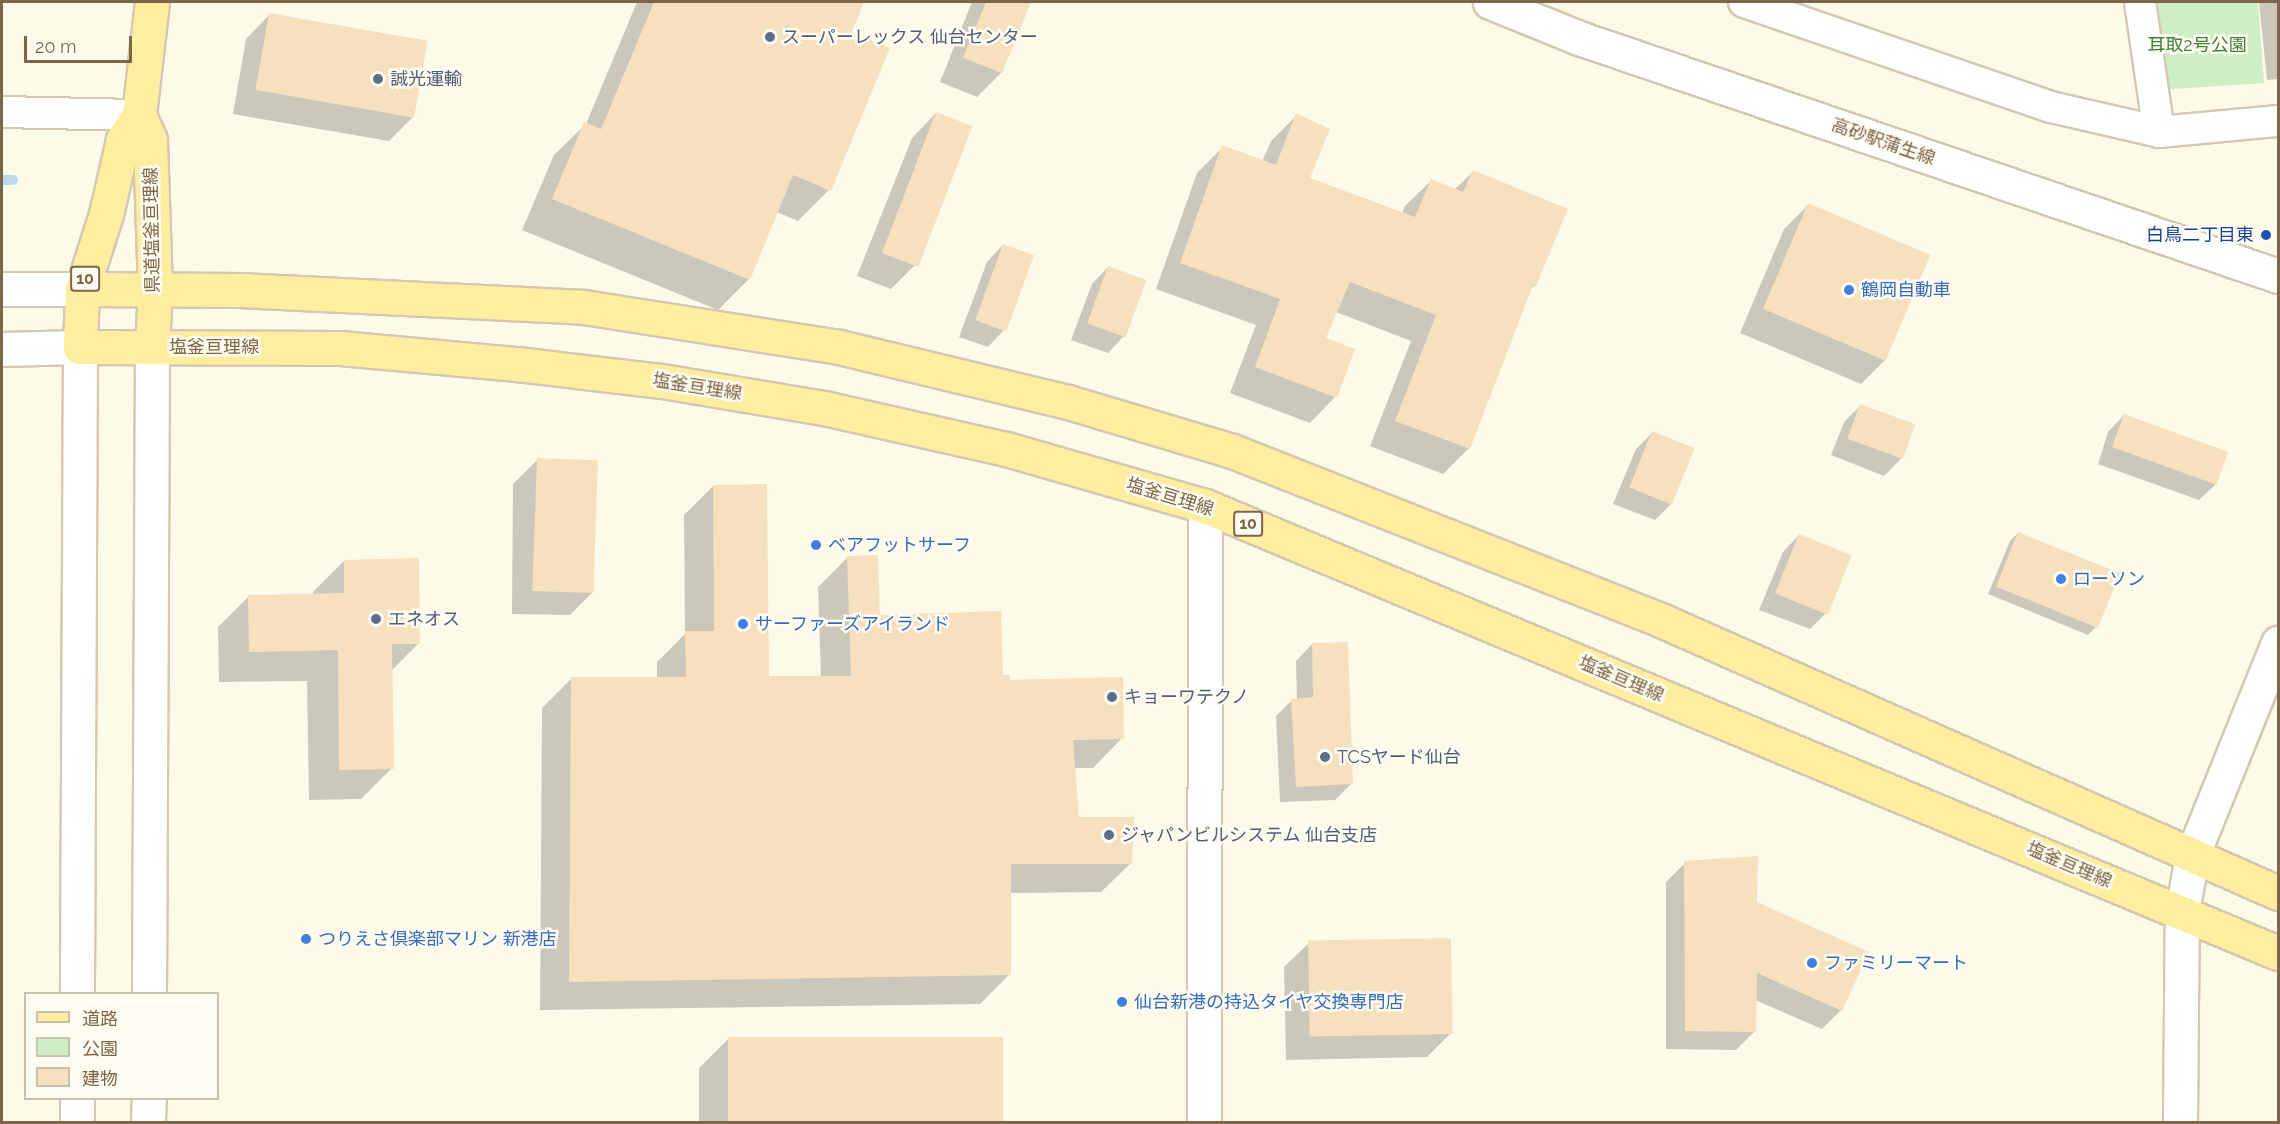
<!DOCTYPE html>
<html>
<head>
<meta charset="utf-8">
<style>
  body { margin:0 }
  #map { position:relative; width:2280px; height:1124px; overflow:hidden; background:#fefaea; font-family:Raleway,"Noto Sans JP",sans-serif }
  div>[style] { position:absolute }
  .green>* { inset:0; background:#ceefc5 }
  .shadow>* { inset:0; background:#0003 }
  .stream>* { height:10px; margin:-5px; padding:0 5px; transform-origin:5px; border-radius:5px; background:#bbdbeb }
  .building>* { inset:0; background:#f7e0be; transform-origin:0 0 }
  .roads { filter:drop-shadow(2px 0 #d5c8b0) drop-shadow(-2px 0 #d5c8b0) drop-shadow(0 2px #d5c8b0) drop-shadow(0 -2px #d5c8b0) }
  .street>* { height:30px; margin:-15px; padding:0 15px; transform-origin:15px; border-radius:15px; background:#fff }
  .secondary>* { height:33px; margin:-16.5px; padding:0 16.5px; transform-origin:16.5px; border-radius:16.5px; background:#fff }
  .primary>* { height:33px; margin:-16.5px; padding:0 16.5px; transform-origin:16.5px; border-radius:16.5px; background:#ffeea0 }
  .dots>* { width:16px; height:16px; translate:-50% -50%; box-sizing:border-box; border:3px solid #fffcf2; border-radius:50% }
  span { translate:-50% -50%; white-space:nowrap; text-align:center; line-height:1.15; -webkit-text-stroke:5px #fffcf2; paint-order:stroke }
  .shield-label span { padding:2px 4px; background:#fffcf2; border:2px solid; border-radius:4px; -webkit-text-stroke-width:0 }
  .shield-label { font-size:16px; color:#7d6649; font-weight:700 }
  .service-label { font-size:18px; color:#4e5e75 }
  .left { translate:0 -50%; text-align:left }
  .park-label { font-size:18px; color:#437e3c }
  .street-label { font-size:18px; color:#7d6649 }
  .transit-label { font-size:18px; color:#164399 }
  .right { translate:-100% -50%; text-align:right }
  .shop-label { font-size:18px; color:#366cbe }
  .frame { position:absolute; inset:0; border:3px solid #7d6649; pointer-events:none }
  .legend { position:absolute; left:24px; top:992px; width:195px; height:108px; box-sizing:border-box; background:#fffcf2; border:2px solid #cbc0ae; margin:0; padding:8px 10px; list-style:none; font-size:18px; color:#7d6649 }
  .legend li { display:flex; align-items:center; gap:12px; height:30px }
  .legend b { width:30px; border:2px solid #cbc0ae }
  .scale { position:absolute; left:24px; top:36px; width:108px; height:27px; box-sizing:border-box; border:3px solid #7d6649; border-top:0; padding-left:8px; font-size:18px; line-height:21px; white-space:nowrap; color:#7d6649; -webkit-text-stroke:4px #fffcf2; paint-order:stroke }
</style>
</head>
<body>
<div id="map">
  <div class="green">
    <i style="clip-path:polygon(2146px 2px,2258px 2px,2264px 83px,2158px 90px)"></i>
  </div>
  <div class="shadow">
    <i style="clip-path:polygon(637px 2px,863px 2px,850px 33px,829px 190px,798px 221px,777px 212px,749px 279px,718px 310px,522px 230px,554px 155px,586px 124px)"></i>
    <i style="clip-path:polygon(972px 2px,1029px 2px,1001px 73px,977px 97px,940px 82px)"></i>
    <i style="clip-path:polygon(2259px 2px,2278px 2px,2278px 79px,2267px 80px)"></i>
    <i style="clip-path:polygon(270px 14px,427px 41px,413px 117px,389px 141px,233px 114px,246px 39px)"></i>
    <i style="clip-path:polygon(936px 113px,915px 265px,891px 289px,857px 276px,912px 138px)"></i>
    <i style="clip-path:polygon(1297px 115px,1308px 179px,1402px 213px,1405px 206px,1431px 181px,1454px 190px,1473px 172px,1535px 285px,1529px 291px,1469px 448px,1443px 474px,1370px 446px,1411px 341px,1336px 312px,1324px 339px,1335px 397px,1310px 423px,1230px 393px,1256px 325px,1156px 289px,1197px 173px,1223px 147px,1262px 162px,1271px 141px)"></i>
    <i style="clip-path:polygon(1808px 205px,1929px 255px,1885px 360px,1861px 384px,1740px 333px,1784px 229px)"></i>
    <i style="clip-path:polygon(1003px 245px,1004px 330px,988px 347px,959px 337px,987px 262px)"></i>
    <i style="clip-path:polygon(1108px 267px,1124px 336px,1108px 353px,1071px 340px,1092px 284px)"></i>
    <i style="clip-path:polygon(1861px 405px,1914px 425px,1900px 460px,1884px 476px,1831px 455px,1844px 422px)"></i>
    <i style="clip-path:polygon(2124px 415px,2216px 484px,2199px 500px,2098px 464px,2108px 432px)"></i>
    <i style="clip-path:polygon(1652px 433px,1672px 503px,1655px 520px,1613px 504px,1636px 449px)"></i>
    <i style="clip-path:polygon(537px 460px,594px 591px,570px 615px,512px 614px,513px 484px)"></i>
    <i style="clip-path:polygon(713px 486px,768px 678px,821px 677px,818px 587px,848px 557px,878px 616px,1122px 738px,1093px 768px,1074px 768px,1077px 818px,1131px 863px,1101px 892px,1009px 893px,1010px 974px,980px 1004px,540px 1010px,542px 708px,571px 679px,657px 678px,657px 662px,685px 634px,684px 515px)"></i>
    <i style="clip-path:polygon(2018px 533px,2096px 627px,2088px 635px,1988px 594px,2010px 541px)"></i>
    <i style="clip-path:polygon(1799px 535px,1826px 613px,1810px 629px,1759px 610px,1783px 552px)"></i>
    <i style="clip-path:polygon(344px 561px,419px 643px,391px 671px,392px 768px,361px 799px,309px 800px,307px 681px,219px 682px,218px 627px,249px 596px,313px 595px,313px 592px)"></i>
    <i style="clip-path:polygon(1312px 644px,1352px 783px,1335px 800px,1280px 802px,1276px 716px,1292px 700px,1297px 700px,1296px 661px)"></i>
    <i style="clip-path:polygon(1685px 863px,1756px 903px,1841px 1010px,1822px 1029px,1755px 1000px,1755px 1031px,1736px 1050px,1666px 1049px,1666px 882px)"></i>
    <i style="clip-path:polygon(1309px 943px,1451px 1033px,1427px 1057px,1286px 1060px,1284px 967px)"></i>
    <i style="clip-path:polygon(729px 1038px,1002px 1040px,1001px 1122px,699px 1122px,699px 1068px)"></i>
  </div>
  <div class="stream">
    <i style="left:2px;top:180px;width:11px"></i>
  </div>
  <div class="building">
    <i style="clip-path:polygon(654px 2px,864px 2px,852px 32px,890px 48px,831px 191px,793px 175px,750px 280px,552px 199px,584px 122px,601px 129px)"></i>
    <i style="clip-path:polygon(986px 2px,1031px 2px,1002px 73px,963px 58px)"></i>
    <i style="left:269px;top:13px;width:161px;height:78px;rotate:10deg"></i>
    <i style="left:936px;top:112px;width:39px;height:151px;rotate:21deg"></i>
    <i style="clip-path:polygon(1296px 113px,1330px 129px,1310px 178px,1415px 217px,1431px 179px,1463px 192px,1473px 170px,1568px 209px,1536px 286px,1533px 285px,1470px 449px,1395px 421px,1436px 315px,1350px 282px,1326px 338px,1355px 349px,1337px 398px,1255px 367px,1280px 299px,1180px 263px,1222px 145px,1276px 165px)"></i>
    <i style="left:1808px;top:203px;width:133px;height:115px;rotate:23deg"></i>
    <i style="left:1003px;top:244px;width:33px;height:81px;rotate:20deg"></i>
    <i style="left:1108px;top:266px;width:41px;height:61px;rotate:20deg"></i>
    <i style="left:1860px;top:404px;width:59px;height:37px;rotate:20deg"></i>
    <i style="left:2124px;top:414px;width:111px;height:35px;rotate:20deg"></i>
    <i style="left:1652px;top:431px;width:46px;height:61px;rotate:22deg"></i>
    <i style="left:537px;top:458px;width:61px;height:133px;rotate:2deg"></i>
    <i style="clip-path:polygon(767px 484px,769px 676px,851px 676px,847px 556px,878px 555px,880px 615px,1001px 611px,1003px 675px,1010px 675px,1010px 680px,1123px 677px,1124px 739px,1073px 740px,1079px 817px,1134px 817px,1132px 864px,1011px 864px,1011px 975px,569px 982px,571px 677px,686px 677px,685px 631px,714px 631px,713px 485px)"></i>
    <i style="left:2018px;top:532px;width:110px;height:59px;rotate:22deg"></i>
    <i style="left:1799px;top:534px;width:57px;height:64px;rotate:22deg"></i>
    <i style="clip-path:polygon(419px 558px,420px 644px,392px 644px,394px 769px,339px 770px,338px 650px,249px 652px,248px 595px,344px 593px,344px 560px)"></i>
    <i style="clip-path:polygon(1348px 642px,1353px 784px,1296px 787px,1291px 699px,1313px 697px,1312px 643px)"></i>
    <i style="clip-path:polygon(1758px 856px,1757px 902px,1869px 952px,1842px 1011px,1757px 973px,1756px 1032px,1685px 1031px,1684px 861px)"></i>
    <i style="left:1451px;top:938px;width:96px;height:143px;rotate:89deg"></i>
    <i style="left:728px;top:1037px;width:275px;height:85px"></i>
  </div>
  <div class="roads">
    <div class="street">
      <i style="left:1744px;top:2px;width:324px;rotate:18.9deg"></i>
      <i style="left:2051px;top:107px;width:111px;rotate:13deg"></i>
      <i style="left:2159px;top:132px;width:120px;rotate:-5.3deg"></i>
      <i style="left:2140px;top:2px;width:131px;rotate:81.7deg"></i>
      <i style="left:2px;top:112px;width:137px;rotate:1.3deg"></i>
    </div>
    <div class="secondary">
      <i style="left:1490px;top:2px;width:96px;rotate:22deg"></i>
      <i style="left:1579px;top:38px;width:738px;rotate:18.8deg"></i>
      <i style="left:2px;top:289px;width:80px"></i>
      <i style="left:2px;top:349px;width:78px;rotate:-1.5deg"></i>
      <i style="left:80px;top:347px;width:647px;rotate:90.27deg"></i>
      <i style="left:149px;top:994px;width:647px;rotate:-89.73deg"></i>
      <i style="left:77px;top:1122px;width:24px;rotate:-90deg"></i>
      <i style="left:148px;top:1122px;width:24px;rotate:-88deg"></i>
      <i style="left:1204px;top:1122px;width:616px;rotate:-89.91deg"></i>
      <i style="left:2180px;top:1122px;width:210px;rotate:-89.5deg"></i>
      <i style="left:2182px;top:912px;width:57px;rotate:-79.9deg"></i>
      <i style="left:2192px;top:856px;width:230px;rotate:-68deg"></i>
    </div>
    <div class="primary">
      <i style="left:152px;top:2px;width:114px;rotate:96.6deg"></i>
      <i style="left:139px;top:115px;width:30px;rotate:123deg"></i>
      <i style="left:123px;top:140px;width:76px;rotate:102.9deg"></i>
      <i style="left:106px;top:214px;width:79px;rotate:107.7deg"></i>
      <i style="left:82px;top:289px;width:58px;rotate:92deg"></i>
      <i style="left:80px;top:347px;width:260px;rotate:0.2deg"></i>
      <i style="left:340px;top:348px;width:178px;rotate:5.2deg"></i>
      <i style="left:517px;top:364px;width:146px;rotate:6.7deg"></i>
      <i style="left:662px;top:381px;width:164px;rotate:9.5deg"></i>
      <i style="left:824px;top:408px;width:187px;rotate:12.7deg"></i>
      <i style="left:1006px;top:449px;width:207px;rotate:16deg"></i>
      <i style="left:1205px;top:506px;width:1162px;rotate:22.62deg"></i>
      <i style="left:139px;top:115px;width:27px;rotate:66deg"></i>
      <i style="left:150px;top:140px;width:148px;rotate:88.1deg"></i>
      <i style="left:155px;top:288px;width:59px;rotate:92.9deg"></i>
      <i style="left:82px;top:289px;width:158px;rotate:0.4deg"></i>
      <i style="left:240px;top:290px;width:344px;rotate:2.8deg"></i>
      <i style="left:584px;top:307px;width:258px;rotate:8.9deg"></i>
      <i style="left:839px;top:347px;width:236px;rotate:13.5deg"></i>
      <i style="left:1068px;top:402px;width:171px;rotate:16.6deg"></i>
      <i style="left:1232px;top:451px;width:463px;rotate:21.5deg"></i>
      <i style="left:1663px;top:621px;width:672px;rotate:23.86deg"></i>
    </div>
  </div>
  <div class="dots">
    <i style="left:770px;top:37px;background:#5c6f8a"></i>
    <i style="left:378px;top:79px;background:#5c6f8a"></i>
    <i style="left:2266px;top:235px;background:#1a4fb4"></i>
    <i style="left:1849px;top:290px;background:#3f7fe0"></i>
    <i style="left:816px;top:545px;background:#3f7fe0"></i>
    <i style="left:2061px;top:579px;background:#3f7fe0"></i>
    <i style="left:376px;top:619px;background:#5c6f8a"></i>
    <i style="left:743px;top:624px;background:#3f7fe0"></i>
    <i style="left:1112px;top:697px;background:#5c6f8a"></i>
    <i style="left:1325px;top:757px;background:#5c6f8a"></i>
    <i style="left:1109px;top:835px;background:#5c6f8a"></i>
    <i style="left:306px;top:939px;background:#3f7fe0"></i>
    <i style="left:1812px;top:963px;background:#3f7fe0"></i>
    <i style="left:1122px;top:1002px;background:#3f7fe0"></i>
  </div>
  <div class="shield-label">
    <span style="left:85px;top:279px">10</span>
    <span style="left:1248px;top:524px">10</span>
  </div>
  <div class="service-label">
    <span class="left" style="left:782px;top:37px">スーパーレックス 仙台センター</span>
    <span class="left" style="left:390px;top:79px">誠光運輸</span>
    <span class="left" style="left:388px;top:619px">エネオス</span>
    <span class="left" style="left:1124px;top:697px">キョーワテクノ</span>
    <span class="left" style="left:1337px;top:757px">TCSヤード仙台</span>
    <span class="left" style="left:1121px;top:835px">ジャパンビルシステム 仙台支店</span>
  </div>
  <div class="park-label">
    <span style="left:2197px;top:45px">耳取2号公園</span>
  </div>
  <div class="street-label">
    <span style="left:1883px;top:142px;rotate:19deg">高砂駅蒲生線</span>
    <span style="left:152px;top:230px;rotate:-91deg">県道塩釜亘理線</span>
    <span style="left:214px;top:347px">塩釜亘理線</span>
    <span style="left:697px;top:387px;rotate:9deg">塩釜亘理線</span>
    <span style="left:1170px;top:497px;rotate:17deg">塩釜亘理線</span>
    <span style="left:1621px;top:679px;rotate:23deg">塩釜亘理線</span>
    <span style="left:2069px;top:865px;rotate:23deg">塩釜亘理線</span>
  </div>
  <div class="transit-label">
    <span class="right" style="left:2254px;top:235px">白鳥二丁目東</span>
  </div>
  <div class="shop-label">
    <span class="left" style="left:1861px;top:290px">鶴岡自動車</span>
    <span class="left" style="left:828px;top:545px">ベアフットサーフ</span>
    <span class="left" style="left:2073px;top:579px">ローソン</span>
    <span class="left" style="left:755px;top:624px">サーファーズアイランド</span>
    <span class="left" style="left:318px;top:939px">つりえさ倶楽部マリン 新港店</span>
    <span class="left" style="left:1824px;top:963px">ファミリーマート</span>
    <span class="left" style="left:1134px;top:1002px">仙台新港の持込タイヤ交換専門店</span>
  </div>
  <div class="frame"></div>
  <ul class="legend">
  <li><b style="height:8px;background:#ffeea0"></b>道路</li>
  <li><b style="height:16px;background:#ceefc5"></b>公園</li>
  <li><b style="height:16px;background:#f7e0be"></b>建物</li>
  </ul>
  <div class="scale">20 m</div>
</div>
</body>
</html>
